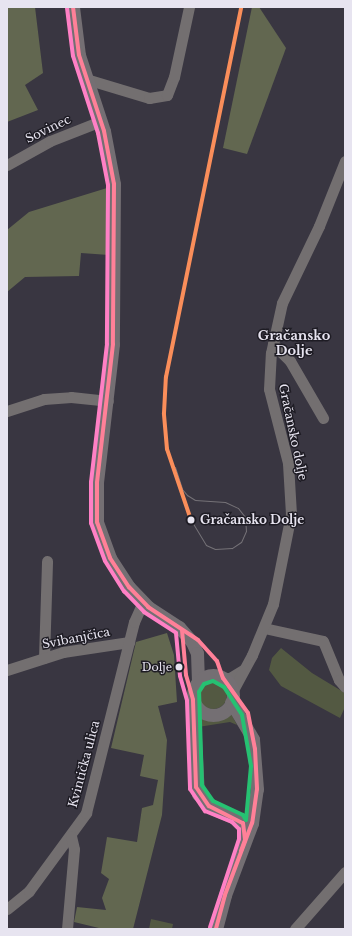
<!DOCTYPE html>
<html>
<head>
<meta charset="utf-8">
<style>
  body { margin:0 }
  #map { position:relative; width:352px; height:936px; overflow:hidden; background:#393641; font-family:"Libre Baskerville",serif }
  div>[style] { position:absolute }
  .green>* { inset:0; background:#535942 }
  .round { border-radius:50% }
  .forest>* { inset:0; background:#626750 }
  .minor>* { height:11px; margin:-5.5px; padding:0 5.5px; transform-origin:5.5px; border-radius:5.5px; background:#736f70 }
  .major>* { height:13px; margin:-6.5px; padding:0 6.5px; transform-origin:6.5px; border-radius:6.5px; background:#746f73 }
  .major>.ring { margin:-6.5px; padding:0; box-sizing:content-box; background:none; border:13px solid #746f73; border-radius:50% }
  .tram>* { height:1px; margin:-0.5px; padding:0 0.5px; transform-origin:0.5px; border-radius:0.5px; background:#757277 }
  .bus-1>* { height:4px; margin:-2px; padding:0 2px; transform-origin:2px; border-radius:2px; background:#ff8098 }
  .bus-2>* { height:4px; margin:-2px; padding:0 2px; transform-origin:2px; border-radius:2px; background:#ff80c5 }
  .bus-3>* { height:4px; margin:-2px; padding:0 2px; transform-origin:2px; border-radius:2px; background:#26c172 }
  .tram-1>* { height:4px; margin:-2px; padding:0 2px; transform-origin:2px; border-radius:2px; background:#fa8e5a }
  .dots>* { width:11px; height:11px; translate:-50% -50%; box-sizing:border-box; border:2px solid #1e1c24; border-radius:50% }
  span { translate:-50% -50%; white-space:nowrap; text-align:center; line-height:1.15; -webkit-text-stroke:3px #1e1c24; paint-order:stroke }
  .bus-label { font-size:11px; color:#e7e4f0 }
  .right { translate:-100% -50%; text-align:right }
  .street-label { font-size:12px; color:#e7e4f0 }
  .stop-label { font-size:12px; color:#e7e4f0; font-weight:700 }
  .left { translate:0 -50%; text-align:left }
  .neighbourhood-label { font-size:13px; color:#e7e4f0; font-weight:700 }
  .frame { position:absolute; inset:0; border:8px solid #e7e4f0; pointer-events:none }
</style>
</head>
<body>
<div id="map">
  <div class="green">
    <i style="clip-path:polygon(281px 648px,312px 673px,345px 693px,345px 707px,340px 718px,281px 686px,269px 670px,272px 658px)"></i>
    <i class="round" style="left:199px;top:681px;width:28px;height:28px"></i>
    <i style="clip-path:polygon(230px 712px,237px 725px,230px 722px,198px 727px,196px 713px,213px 719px)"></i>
    <i style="clip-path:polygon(151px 919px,173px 924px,172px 929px,149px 929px)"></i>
  </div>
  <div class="forest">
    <i style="clip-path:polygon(7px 7px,35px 7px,43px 73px,25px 85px,38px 110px,7px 122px)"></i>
    <i style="clip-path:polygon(252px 7px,259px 7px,286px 48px,247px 154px,223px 148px)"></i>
    <i style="clip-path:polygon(107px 188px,109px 255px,81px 253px,79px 276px,25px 277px,7px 292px,7px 230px,29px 212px)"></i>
    <i style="clip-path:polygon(167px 633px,174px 655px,177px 702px,158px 706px,167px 740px,162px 815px,133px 929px,103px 929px,74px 922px,77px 907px,106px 910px,102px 898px,109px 879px,101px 873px,107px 837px,137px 842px,142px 808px,153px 805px,158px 780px,140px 776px,144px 755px,111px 748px,136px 642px)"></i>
  </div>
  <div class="minor">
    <i style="left:86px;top:79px;width:66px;rotate:16.8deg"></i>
    <i style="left:149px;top:98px;width:18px;rotate:-9deg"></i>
    <i style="left:167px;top:95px;width:19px;rotate:-69deg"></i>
    <i style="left:174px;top:77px;width:72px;rotate:-77.9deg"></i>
    <i style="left:7px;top:165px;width:49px;rotate:-29.2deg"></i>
    <i style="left:50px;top:141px;width:55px;rotate:-21.4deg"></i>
    <i style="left:273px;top:344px;width:24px;rotate:45deg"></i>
    <i style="left:290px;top:361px;width:66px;rotate:59.9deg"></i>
    <i style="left:7px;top:411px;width:39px;rotate:-18deg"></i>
    <i style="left:44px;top:399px;width:27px;rotate:-4deg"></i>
    <i style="left:71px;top:397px;width:37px;rotate:6deg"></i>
    <i style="left:264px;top:628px;width:60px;rotate:12.4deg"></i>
    <i style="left:323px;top:641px;width:42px;rotate:67.7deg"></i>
    <i style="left:339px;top:680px;width:9px;rotate:49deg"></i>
    <i style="left:44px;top:658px;width:97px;rotate:-88.2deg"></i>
    <i style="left:7px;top:670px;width:59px;rotate:-17.8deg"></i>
    <i style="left:63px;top:652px;width:67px;rotate:-8.6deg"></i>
    <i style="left:223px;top:678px;width:7px"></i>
    <i style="left:230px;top:678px;width:15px;rotate:-32deg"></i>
    <i style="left:232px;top:692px;width:42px;rotate:-61.6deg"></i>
    <i style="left:252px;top:655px;width:55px;rotate:-67.6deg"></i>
    <i style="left:273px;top:604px;width:92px;rotate:-78.7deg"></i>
    <i style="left:291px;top:514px;width:51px;rotate:-93.4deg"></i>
    <i style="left:288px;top:463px;width:76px;rotate:-104.4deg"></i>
    <i style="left:269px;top:389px;width:36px;rotate:-87deg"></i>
    <i style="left:271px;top:353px;width:51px;rotate:-77.6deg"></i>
    <i style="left:282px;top:303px;width:85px;rotate:-64.3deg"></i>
    <i style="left:319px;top:226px;width:70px;rotate:-68.2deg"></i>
    <i style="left:7px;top:909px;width:28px;rotate:-39deg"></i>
    <i style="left:29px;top:891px;width:97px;rotate:-53.8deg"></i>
    <i style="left:86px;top:813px;width:197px;rotate:-75.9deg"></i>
    <i style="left:134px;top:622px;width:22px;rotate:-66deg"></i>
    <i style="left:67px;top:929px;width:80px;rotate:-85deg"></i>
    <i style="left:74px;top:849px;width:13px;rotate:-103deg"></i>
    <i style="left:295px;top:929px;width:76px;rotate:-48.7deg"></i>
  </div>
  <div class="major">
    <i style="left:73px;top:7px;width:48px;rotate:82.9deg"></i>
    <i style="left:79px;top:55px;width:80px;rotate:71.8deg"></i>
    <i style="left:104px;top:131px;width:54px;rotate:79.3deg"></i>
    <i style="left:114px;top:184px;width:160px;rotate:90.4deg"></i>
    <i style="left:113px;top:344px;width:140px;rotate:96.6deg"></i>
    <i style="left:97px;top:483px;width:39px;rotate:90deg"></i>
    <i style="left:97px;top:522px;width:38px;rotate:70deg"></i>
    <i style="left:110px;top:558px;width:35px;rotate:57deg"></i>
    <i style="left:129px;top:587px;width:28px;rotate:46deg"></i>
    <i style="left:148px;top:607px;width:37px;rotate:33deg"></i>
    <i style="left:179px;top:627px;width:20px;rotate:49deg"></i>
    <i style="left:192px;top:642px;width:12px;rotate:66deg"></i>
    <i style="left:197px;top:653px;width:29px;rotate:88deg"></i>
    <i class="ring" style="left:193px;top:675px;width:27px;height:27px"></i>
    <i style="left:193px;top:700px;width:94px;rotate:87deg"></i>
    <i style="left:198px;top:794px;width:22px;rotate:43deg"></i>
    <i style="left:214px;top:809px;width:28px;rotate:23deg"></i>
    <i style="left:240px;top:820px;width:9px;rotate:54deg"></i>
    <i style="left:245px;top:827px;width:12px;rotate:90deg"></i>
    <i style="left:216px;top:929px;width:35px;rotate:-75deg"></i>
    <i style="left:225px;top:895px;width:77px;rotate:-69.4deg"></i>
    <i style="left:252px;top:823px;width:34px;rotate:-82deg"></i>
    <i style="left:257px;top:789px;width:50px;rotate:-94.6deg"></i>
    <i style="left:253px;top:739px;width:43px;rotate:-120.7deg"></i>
  </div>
  <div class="tram">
    <i style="left:175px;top:467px;width:23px;rotate:72deg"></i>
    <i style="left:182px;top:489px;width:8px;rotate:50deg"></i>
    <i style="left:187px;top:495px;width:9px;rotate:32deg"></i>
    <i style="left:195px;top:500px;width:30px;rotate:4deg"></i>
    <i style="left:225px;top:502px;width:14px;rotate:25deg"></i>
    <i style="left:238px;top:508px;width:11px;rotate:52deg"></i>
    <i style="left:245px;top:517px;width:14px;rotate:86deg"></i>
    <i style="left:246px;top:531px;width:12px;rotate:114deg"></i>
    <i style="left:241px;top:542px;width:11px;rotate:146deg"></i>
    <i style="left:232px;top:548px;width:17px;rotate:177deg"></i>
    <i style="left:215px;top:549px;width:10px;rotate:-156deg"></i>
    <i style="left:206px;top:545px;width:29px;rotate:-121deg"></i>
  </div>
  <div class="bus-1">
    <i style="left:73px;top:7px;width:48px;rotate:82.9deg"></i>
    <i style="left:79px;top:55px;width:80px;rotate:71.8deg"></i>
    <i style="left:104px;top:131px;width:54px;rotate:79.3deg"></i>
    <i style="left:114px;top:184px;width:160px;rotate:90.4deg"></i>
    <i style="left:113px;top:344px;width:140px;rotate:96.6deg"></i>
    <i style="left:97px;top:483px;width:39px;rotate:90deg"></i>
    <i style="left:97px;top:522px;width:38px;rotate:70deg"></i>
    <i style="left:110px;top:558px;width:35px;rotate:57deg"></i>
    <i style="left:129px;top:587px;width:28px;rotate:46deg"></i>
    <i style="left:148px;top:607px;width:60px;rotate:33.4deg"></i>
    <i style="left:198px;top:640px;width:28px;rotate:48deg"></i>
    <i style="left:217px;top:661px;width:18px;rotate:71deg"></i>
    <i style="left:223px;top:678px;width:43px;rotate:54.5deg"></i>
    <i style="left:248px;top:713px;width:37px;rotate:79deg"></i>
    <i style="left:255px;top:749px;width:40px;rotate:87.1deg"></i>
    <i style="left:257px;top:789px;width:34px;rotate:98deg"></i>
    <i style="left:252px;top:823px;width:77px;rotate:110.6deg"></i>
    <i style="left:225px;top:895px;width:35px;rotate:105deg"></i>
    <i style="left:182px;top:630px;width:45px;rotate:84.9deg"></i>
    <i style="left:186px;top:675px;width:26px;rotate:74deg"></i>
    <i style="left:193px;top:700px;width:87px;rotate:88deg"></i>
    <i style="left:196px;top:787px;width:23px;rotate:56deg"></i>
    <i style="left:209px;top:806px;width:38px;rotate:27deg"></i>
    <i style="left:243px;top:823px;width:17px;rotate:83deg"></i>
    <i style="left:245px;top:840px;width:12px;rotate:110deg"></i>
  </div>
  <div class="bus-2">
    <i style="left:67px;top:8px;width:48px;rotate:82.9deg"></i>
    <i style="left:73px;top:56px;width:81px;rotate:72deg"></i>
    <i style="left:98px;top:133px;width:53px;rotate:79.1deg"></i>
    <i style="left:108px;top:185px;width:159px;rotate:90.4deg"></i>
    <i style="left:107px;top:344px;width:139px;rotate:96.6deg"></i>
    <i style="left:91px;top:482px;width:41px;rotate:90deg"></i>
    <i style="left:91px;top:523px;width:40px;rotate:69.8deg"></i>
    <i style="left:105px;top:561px;width:36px;rotate:58deg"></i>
    <i style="left:124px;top:591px;width:29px;rotate:46deg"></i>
    <i style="left:144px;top:612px;width:38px;rotate:33deg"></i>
    <i style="left:176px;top:633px;width:43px;rotate:84.7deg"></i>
    <i style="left:180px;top:676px;width:26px;rotate:74deg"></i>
    <i style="left:187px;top:701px;width:88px;rotate:88deg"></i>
    <i style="left:190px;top:789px;width:27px;rotate:56deg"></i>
    <i style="left:205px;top:811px;width:29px;rotate:22deg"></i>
    <i style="left:232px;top:822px;width:10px;rotate:45deg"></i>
    <i style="left:239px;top:829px;width:10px;rotate:90deg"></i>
    <i style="left:239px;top:839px;width:93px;rotate:108.2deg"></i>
  </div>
  <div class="bus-3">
    <i style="left:213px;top:681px;width:13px;rotate:29deg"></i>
    <i style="left:224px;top:687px;width:33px;rotate:57deg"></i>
    <i style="left:242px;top:715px;width:52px;rotate:80deg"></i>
    <i style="left:251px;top:766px;width:54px;rotate:95.3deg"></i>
    <i style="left:246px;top:820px;width:6px;rotate:-121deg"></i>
    <i style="left:243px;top:815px;width:33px;rotate:-155deg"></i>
    <i style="left:213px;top:801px;width:19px;rotate:-125deg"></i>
    <i style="left:202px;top:785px;width:93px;rotate:-91.8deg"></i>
    <i style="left:199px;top:692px;width:9px;rotate:-58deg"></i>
    <i style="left:204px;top:684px;width:9px;rotate:-18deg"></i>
  </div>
  <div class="tram-1">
    <i style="left:191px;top:520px;width:75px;rotate:-108.7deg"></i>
    <i style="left:167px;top:449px;width:36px;rotate:-95deg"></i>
    <i style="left:164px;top:413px;width:36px;rotate:-87deg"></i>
    <i style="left:166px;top:377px;width:378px;rotate:-78.5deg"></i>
  </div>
  <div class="dots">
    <i style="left:191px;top:520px;background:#e7e4f0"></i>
    <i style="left:179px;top:667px;background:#e7e4f0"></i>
  </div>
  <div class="bus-label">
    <span class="right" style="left:172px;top:667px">Dolje</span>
  </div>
  <div class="street-label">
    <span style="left:48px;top:129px;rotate:-26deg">Sovinec</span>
    <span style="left:293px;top:432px;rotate:78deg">Gračansko dolje</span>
    <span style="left:76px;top:638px;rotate:-11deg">Svibanjčica</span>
    <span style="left:84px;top:764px;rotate:-75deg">Kvintička ulica</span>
  </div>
  <div class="stop-label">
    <span class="left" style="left:200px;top:520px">Gračansko Dolje</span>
  </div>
  <div class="neighbourhood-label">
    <span style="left:294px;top:344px">Gračansko<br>Dolje</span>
  </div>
  <div class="frame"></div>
</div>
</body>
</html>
